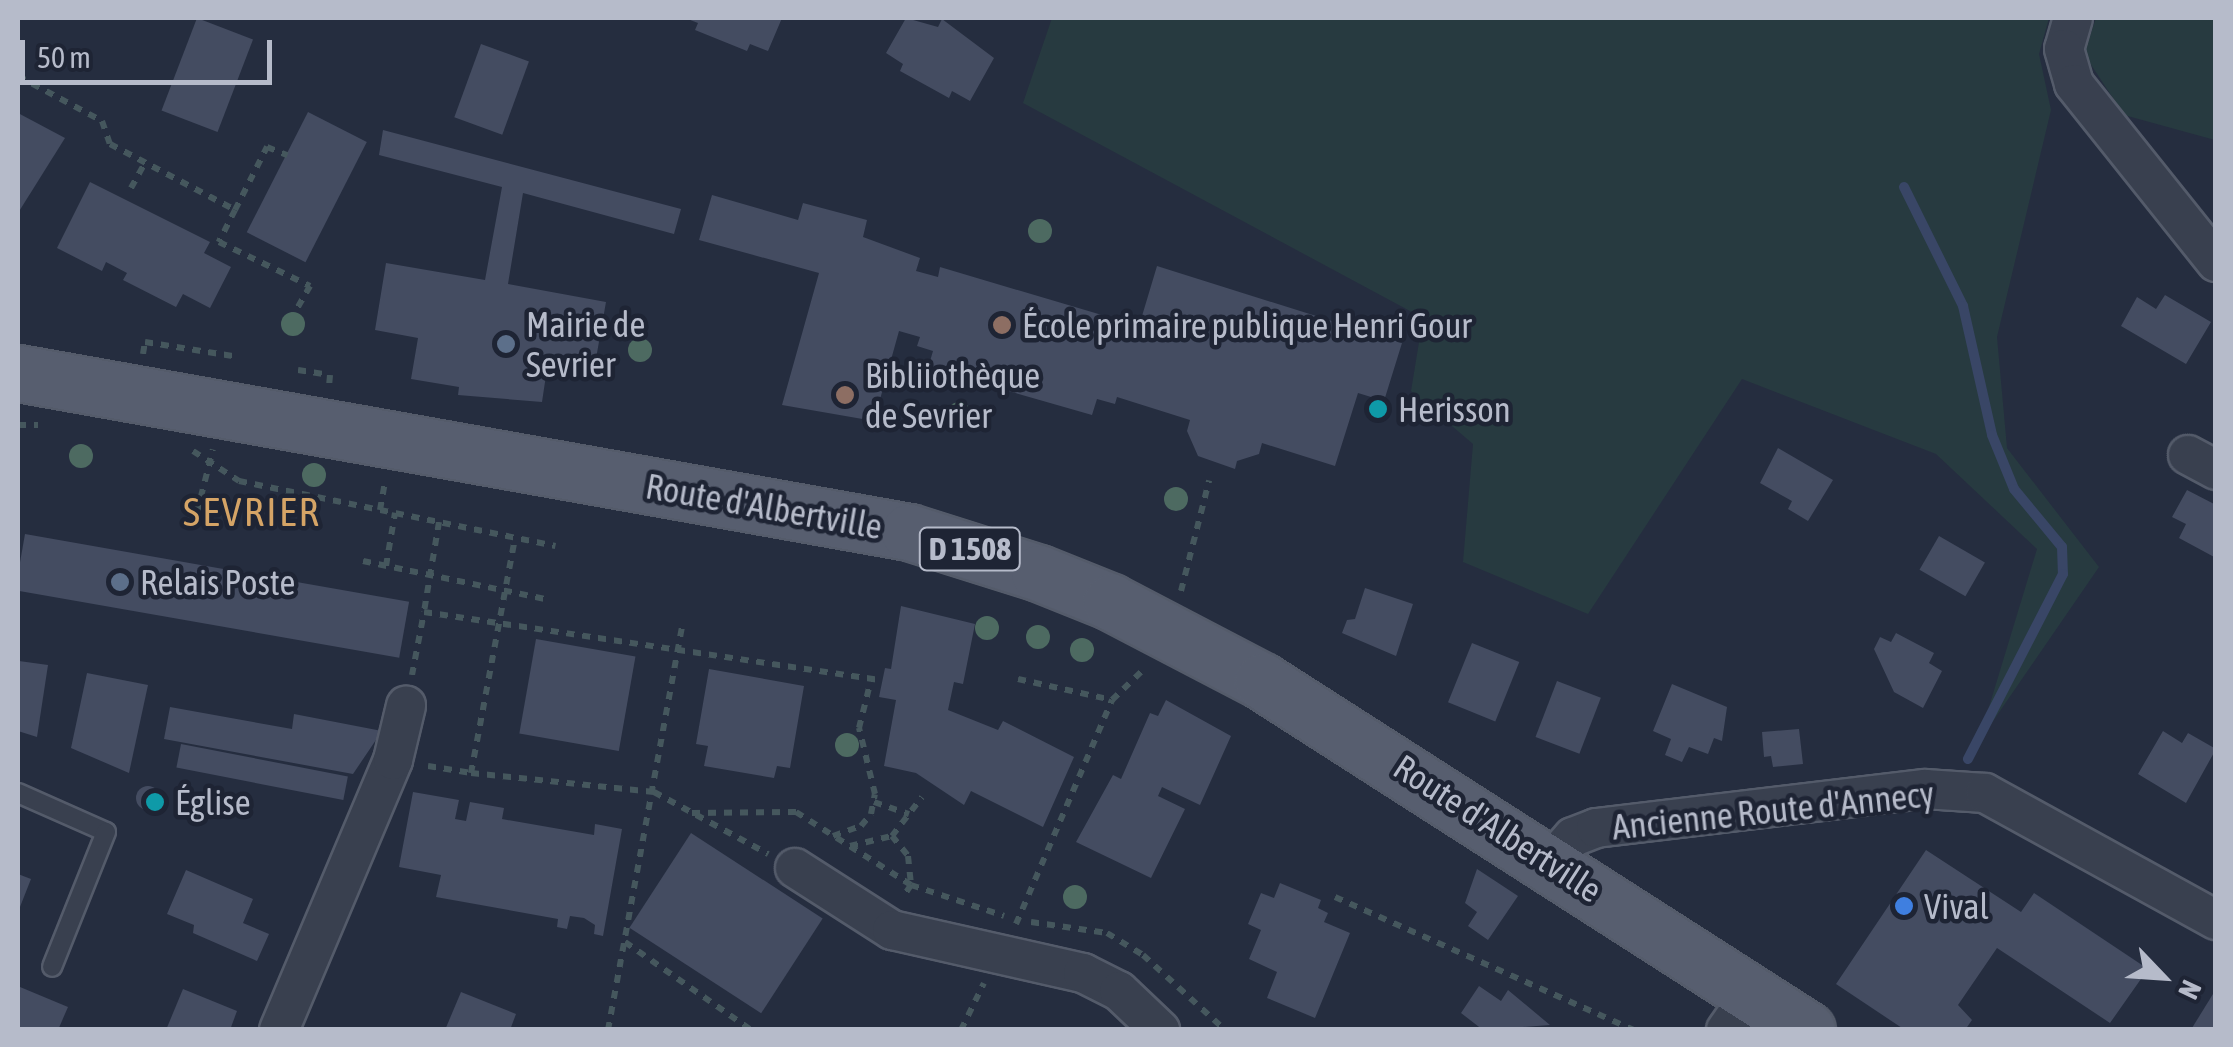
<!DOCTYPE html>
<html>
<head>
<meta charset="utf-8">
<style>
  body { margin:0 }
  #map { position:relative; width:2233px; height:1047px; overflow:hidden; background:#252d3f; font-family:"Asap Condensed",sans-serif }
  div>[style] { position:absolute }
  .green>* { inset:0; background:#273a40 }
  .stream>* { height:10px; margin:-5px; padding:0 5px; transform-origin:5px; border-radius:5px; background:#394666 }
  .building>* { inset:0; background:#444c61; transform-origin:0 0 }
  .round { border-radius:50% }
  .path>* { height:6px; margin-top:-3px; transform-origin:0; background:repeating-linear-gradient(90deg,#45575d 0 8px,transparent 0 16px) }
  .roads { filter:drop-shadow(2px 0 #545b6a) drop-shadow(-2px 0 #545b6a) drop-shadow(0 2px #545b6a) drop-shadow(0 -2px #545b6a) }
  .lane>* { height:18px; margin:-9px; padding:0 9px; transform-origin:9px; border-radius:9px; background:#39404f }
  .street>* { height:38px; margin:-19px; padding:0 19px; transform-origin:19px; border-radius:19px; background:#39404f }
  .primary>* { height:55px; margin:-27.5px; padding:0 27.5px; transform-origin:27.5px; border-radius:27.5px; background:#575e6f }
  .trees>* { width:24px; height:24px; margin:-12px; border-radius:50%; background:#4d6a61 }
  .dots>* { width:28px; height:28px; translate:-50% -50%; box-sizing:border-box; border:5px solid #1e2434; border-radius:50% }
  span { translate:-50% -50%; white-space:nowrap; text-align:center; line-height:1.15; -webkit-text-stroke:9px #1e2434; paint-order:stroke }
  .shield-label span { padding:2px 8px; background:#1e2434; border:2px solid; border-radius:8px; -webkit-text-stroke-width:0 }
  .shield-label { font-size:32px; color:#b6bbca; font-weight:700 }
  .poi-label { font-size:35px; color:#b6bbca }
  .left { translate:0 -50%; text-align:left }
  .street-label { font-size:35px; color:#b6bbca }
  .quarter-label { font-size:40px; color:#d5a466; letter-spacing:2.5px }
  .frame { position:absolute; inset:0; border:20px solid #b6bbca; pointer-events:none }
  .north { position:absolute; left:2113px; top:927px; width:100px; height:100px; -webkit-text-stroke:8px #1e2434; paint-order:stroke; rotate:115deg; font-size:28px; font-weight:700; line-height:40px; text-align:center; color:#b6bbca }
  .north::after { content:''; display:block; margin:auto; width:35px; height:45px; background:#b6bbca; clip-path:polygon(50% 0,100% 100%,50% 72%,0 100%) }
  .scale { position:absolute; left:20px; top:40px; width:252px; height:45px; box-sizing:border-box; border:5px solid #b6bbca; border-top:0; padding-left:12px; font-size:30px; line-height:35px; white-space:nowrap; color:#b6bbca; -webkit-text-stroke:8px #1e2434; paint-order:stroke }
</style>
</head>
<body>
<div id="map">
  <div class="green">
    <i style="clip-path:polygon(1052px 18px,2049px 18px,2039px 54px,2051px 110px,1997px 337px,2007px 448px,2099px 567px,1978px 743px,2037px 549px,1936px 454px,1742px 379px,1588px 614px,1463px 562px,1473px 444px,1411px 391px,1423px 318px,1023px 103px)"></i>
    <i style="clip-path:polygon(2096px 18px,2215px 18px,2215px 140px,2124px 115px,2084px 54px)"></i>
  </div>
  <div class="stream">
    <i style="left:1904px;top:187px;width:133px;rotate:63.6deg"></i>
    <i style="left:1963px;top:306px;width:132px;rotate:77.3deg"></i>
    <i style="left:1992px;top:435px;width:58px;rotate:67.8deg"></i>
    <i style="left:2014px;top:489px;width:75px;rotate:50.4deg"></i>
    <i style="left:2062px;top:547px;width:27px;rotate:88deg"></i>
    <i style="left:2063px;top:574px;width:208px;rotate:117.2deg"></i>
  </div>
  <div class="building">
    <i style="left:197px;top:18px;width:60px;height:99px;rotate:21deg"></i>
    <i style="clip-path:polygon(685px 18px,782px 18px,768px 51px,750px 44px,747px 51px,695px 30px,698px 23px)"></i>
    <i style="clip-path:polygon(906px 18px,938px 27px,942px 19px,994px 58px,970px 101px,952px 91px,949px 98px,900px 71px,903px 64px,886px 53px)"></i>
    <i style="left:481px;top:44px;width:51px;height:78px;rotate:20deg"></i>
    <i style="left:308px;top:112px;width:66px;height:135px;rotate:27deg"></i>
    <i style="clip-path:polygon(18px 113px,65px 138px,18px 213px)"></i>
    <i style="clip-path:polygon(383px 130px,681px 209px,674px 234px,523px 193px,508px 284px,606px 302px,594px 370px,548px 362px,542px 402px,458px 395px,459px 387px,411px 379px,418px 338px,375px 330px,386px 263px,485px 280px,502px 187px,379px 155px)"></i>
    <i style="clip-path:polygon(90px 182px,210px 242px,204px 253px,231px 267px,210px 308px,183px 294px,176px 307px,123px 280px,127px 273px,106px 262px,102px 271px,57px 248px)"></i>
    <i style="clip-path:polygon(712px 195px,798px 220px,803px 203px,867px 220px,863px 237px,920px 258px,916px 271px,938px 277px,940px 267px,1139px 326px,1157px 266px,1402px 343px,1384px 401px,1358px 393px,1335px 466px,1262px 443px,1259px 454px,1237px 461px,1235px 469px,1198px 456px,1187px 431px,1190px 420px,1117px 397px,1115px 404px,1097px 399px,1092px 415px,928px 368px,933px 351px,917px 346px,920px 337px,899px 331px,874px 421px,782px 405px,819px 273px,699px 240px)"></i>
    <i style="clip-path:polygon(2165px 295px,2211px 322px,2186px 364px,2121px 326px,2137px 297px,2156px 309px)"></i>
    <i style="clip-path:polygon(1778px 448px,1833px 480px,1808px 521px,1788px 509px,1792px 501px,1760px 483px)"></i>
    <i style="clip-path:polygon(2187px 490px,2216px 505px,2216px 558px,2179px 538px,2186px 524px,2172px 517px)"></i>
    <i style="left:25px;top:534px;width:390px;height:57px;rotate:10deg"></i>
    <i style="left:1939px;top:536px;width:53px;height:39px;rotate:30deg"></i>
    <i style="clip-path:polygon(1365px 588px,1413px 604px,1396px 656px,1342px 633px,1347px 620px,1355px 619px)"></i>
    <i style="clip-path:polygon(901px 606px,975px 624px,963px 684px,954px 682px,948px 710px,998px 730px,1003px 721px,1074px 757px,1043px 827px,971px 791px,964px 805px,916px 773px,884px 766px,896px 700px,879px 697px,885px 668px,891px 669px)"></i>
    <i style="clip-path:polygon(1896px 633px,1934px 653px,1929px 663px,1942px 671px,1923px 708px,1894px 692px,1874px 649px,1880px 637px,1891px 642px)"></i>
    <i style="left:536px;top:639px;width:101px;height:96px;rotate:10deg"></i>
    <i style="left:1472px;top:643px;width:51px;height:64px;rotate:22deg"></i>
    <i style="clip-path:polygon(19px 661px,48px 665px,37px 737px,18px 731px)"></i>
    <i style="clip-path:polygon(709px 669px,804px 686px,790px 768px,777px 766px,774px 778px,704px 766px,708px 746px,696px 744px)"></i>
    <i style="clip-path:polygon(87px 673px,148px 685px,129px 773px,71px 748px)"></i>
    <i style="left:1557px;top:681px;width:47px;height:60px;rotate:21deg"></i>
    <i style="clip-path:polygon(1672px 684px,1727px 707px,1722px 741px,1714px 738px,1708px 754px,1689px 747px,1682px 762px,1665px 755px,1671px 739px,1653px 731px)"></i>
    <i style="clip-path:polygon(1166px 700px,1231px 736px,1200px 805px,1162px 787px,1158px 796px,1185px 809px,1151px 878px,1076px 842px,1113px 775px,1121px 779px,1150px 713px,1158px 716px)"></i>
    <i style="clip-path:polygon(170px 707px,292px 729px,294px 714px,382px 731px,353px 774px,164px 739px)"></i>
    <i style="clip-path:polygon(1799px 729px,1803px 764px,1773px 767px,1771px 756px,1764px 757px,1762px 732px)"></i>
    <i style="clip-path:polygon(2163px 731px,2182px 743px,2188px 733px,2216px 749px,2186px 803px,2138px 774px)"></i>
    <i style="left:181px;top:744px;width:170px;height:24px;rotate:11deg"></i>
    <i class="round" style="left:136px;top:786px;width:24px;height:24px"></i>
    <i style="clip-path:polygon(413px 792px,459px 800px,455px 819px,466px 821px,470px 802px,504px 808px,502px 819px,594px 835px,595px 824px,622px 829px,603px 936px,594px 934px,595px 925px,584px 918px,570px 916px,567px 929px,557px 927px,558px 919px,436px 897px,441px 875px,399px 867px)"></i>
    <i style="left:691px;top:833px;width:157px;height:113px;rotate:33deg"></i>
    <i style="clip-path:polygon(1926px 850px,2021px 912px,2034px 893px,2148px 969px,2110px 1023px,1997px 948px,1958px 1005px,1972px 1020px,1965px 1030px,1905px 1030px,1836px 984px)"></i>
    <i style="clip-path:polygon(1477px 869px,1518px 896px,1488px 940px,1468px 926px,1477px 912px,1465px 903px)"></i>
    <i style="clip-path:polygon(186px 870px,253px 899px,243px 923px,269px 934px,257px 961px,193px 933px,194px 925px,167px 914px)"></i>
    <i style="clip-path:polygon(18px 874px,31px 879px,18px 912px)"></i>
    <i style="clip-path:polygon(1280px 883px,1321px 900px,1318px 908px,1328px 913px,1324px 922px,1350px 933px,1315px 1018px,1267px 998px,1277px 972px,1249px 959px,1261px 930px,1248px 924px,1261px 893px,1274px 898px)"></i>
    <i style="clip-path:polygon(1479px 986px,1501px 1001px,1508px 990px,1550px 1025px,1483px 1030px,1461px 1013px)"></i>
    <i style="clip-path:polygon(20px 987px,68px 1007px,58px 1030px,18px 1030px)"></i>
    <i style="clip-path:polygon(183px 989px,237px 1011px,230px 1030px,166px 1030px)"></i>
    <i style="clip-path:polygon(461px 992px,516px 1014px,510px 1030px,445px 1030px)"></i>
    <i style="clip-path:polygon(2213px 994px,2216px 1030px,2195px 1030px,2192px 1028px)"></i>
  </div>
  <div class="path">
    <i style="left:18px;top:76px;width:95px;rotate:28.2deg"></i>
    <i style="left:102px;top:121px;width:24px;rotate:71deg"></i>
    <i style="left:110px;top:144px;width:141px;rotate:27.8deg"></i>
    <i style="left:235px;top:210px;width:71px;rotate:-63.1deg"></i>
    <i style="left:267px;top:147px;width:22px;rotate:22deg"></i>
    <i style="left:131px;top:188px;width:29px;rotate:-61deg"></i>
    <i style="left:235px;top:210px;width:36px;rotate:117deg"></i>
    <i style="left:219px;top:242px;width:101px;rotate:25.8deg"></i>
    <i style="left:310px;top:286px;width:34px;rotate:120deg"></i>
    <i style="left:143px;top:354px;width:12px;rotate:-81deg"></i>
    <i style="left:145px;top:342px;width:95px;rotate:9.1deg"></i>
    <i style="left:298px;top:370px;width:32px;rotate:9deg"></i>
    <i style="left:330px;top:375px;width:12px;rotate:95deg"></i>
    <i style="left:18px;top:425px;width:20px"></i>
    <i style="left:193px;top:451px;width:55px;rotate:33.1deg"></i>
    <i style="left:239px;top:481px;width:323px;rotate:11.6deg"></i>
    <i style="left:380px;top:510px;width:28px;rotate:-80deg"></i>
    <i style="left:439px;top:522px;width:91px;rotate:99.5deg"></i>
    <i style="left:424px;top:612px;width:464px;rotate:8.5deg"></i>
    <i style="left:193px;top:528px;width:81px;rotate:-75.8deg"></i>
    <i style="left:363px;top:561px;width:186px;rotate:11.8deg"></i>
    <i style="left:386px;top:566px;width:54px;rotate:-80.4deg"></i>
    <i style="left:1181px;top:591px;width:114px;rotate:-75.7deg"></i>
    <i style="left:412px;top:675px;width:64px;rotate:-79.2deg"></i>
    <i style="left:1018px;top:679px;width:96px;rotate:12.6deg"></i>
    <i style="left:1112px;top:700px;width:47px;rotate:-44.1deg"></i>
    <i style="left:428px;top:766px;width:44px;rotate:9.2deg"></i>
    <i style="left:471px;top:773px;width:239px;rotate:-79.4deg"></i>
    <i style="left:471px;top:773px;width:184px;rotate:5.9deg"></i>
    <i style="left:654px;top:792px;width:130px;rotate:28.5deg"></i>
    <i style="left:874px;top:802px;width:37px;rotate:19deg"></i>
    <i style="left:692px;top:813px;width:104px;rotate:-0.6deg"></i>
    <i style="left:796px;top:812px;width:136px;rotate:32.4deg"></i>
    <i style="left:911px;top:885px;width:98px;rotate:18.4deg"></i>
    <i style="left:833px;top:836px;width:30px;rotate:-20deg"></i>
    <i style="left:861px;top:826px;width:16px;rotate:-50deg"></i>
    <i style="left:871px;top:814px;width:20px;rotate:-79deg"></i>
    <i style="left:875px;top:794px;width:68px;rotate:-103.6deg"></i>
    <i style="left:859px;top:728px;width:49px;rotate:-76deg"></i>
    <i style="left:892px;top:836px;width:49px;rotate:-52.4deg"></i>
    <i style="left:850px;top:846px;width:43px;rotate:-13.4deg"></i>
    <i style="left:892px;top:836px;width:26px;rotate:51deg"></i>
    <i style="left:908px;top:856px;width:29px;rotate:84deg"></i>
    <i style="left:911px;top:885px;width:14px;rotate:124deg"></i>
    <i style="left:1335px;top:897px;width:327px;rotate:24deg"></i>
    <i style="left:1031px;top:922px;width:77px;rotate:8.2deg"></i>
    <i style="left:1107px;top:933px;width:42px;rotate:31.4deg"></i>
    <i style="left:1143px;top:955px;width:111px;rotate:42.4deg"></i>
    <i style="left:1016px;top:924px;width:244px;rotate:-66.8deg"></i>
    <i style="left:625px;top:942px;width:154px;rotate:34.9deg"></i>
    <i style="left:608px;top:1030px;width:414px;rotate:-79.6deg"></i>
    <i style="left:961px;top:1030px;width:52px;rotate:-63.9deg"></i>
  </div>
  <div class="roads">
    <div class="lane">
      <i style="left:18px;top:793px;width:96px;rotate:23.9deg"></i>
      <i style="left:106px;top:832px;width:145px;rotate:111.8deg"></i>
    </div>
    <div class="street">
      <i style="left:2073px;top:18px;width:32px;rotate:106deg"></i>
      <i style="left:2064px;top:49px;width:36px;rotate:74deg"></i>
      <i style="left:2074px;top:84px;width:228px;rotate:51.4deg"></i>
      <i style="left:2188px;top:455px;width:32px;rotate:28deg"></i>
      <i style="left:1551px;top:862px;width:33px;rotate:-49deg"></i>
      <i style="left:1573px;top:837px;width:25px;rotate:-21deg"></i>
      <i style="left:1596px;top:828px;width:331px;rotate:-6.8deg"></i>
      <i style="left:1925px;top:789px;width:60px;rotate:3.8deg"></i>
      <i style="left:1985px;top:793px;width:264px;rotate:28.8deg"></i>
      <i style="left:795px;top:868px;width:115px;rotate:32.6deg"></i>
      <i style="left:892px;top:930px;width:196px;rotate:12.7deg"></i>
      <i style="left:1083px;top:973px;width:40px;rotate:26.6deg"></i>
      <i style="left:1119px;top:991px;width:57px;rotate:43.6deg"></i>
      <i style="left:279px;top:1030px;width:293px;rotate:-67.1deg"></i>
      <i style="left:393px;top:760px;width:56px;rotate:-76.5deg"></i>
      <i style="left:1726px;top:1030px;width:44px;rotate:-55.2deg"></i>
    </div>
    <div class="primary">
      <i style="left:18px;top:373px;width:905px;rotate:10.12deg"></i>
      <i style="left:909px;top:532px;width:136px;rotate:17.5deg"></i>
      <i style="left:1039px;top:573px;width:78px;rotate:21.9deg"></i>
      <i style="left:1111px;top:602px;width:170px;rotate:27.6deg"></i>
      <i style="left:1262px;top:681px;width:647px;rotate:32.63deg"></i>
    </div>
  </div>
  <div class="trees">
    <i style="left:1040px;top:231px"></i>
    <i style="left:293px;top:324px"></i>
    <i style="left:640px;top:350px"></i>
    <i style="left:959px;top:414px"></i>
    <i style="left:81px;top:456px"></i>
    <i style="left:314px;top:475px"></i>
    <i style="left:1176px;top:499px"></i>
    <i style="left:987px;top:628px"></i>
    <i style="left:1038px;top:637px"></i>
    <i style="left:1082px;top:650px"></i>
    <i style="left:847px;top:745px"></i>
    <i style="left:1075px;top:897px"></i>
  </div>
  <div class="dots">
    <i style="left:1002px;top:325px;background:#8d6e63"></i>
    <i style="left:506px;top:344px;background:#5c6f8a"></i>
    <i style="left:845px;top:395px;background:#8d6e63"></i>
    <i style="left:1378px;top:409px;background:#0f9aa8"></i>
    <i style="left:120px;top:582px;background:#5c6f8a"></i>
    <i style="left:155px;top:802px;background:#0f9aa8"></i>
    <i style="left:1904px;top:906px;background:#3f7fe0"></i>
  </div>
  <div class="shield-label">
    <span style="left:970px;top:549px">D 1508</span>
  </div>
  <div class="poi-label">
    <span class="left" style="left:526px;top:344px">Mairie de<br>Sevrier</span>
    <span class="left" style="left:1022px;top:325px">École primaire publique Henri Gour</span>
    <span class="left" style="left:865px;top:395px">Bibliiothèque<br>de Sevrier</span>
    <span class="left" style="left:1398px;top:409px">Herisson</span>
    <span class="left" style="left:140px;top:582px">Relais Poste</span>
    <span class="left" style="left:175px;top:802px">Église</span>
    <span class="left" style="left:1924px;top:906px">Vival</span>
  </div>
  <div class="street-label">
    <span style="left:764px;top:506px;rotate:10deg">Route d'Albertville</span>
    <span style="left:1773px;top:810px;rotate:-6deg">Ancienne Route d'Annecy</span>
    <span style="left:1498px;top:828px;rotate:33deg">Route d'Albertville</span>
  </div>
  <div class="quarter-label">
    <span style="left:252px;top:512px">SEVRIER</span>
  </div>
  <div class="frame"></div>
  <div class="north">N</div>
  <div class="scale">50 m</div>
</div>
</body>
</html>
